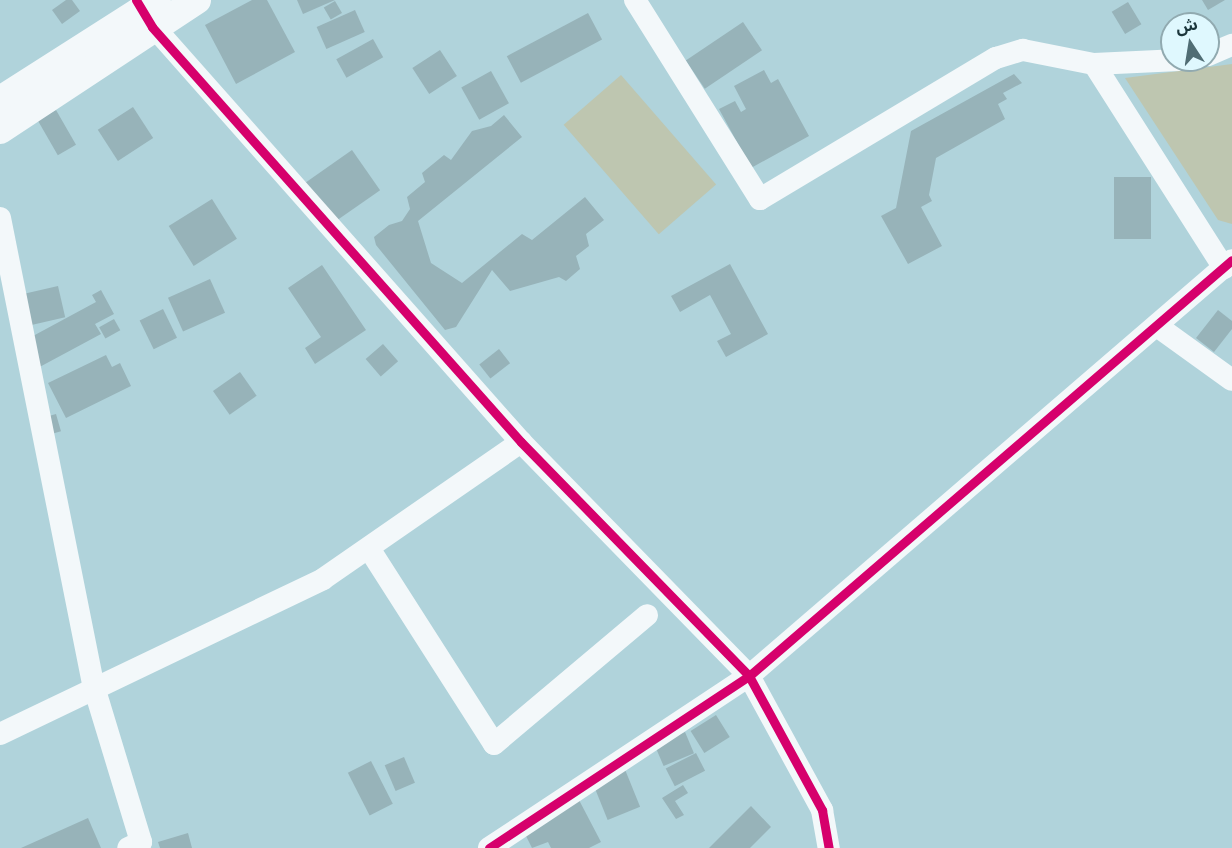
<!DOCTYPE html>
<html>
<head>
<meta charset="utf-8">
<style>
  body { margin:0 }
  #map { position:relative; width:1232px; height:848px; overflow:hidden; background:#b0d3db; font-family:"Source Sans 3","Noto Sans Arabic",sans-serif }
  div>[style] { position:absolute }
  .green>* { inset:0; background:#bec6b0; transform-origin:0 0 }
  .building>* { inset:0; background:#97b3b9; transform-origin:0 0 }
  .minor>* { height:22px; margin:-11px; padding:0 11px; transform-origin:11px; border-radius:11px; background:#f3f8fa }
  .tertiary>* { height:28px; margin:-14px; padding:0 14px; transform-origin:14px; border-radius:14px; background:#f3f8fa }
  .cycleway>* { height:9px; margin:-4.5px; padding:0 4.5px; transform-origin:4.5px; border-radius:4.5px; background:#d6006c }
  span { translate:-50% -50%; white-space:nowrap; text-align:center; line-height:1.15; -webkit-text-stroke:4.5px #dff8fe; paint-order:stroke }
  .north { position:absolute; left:1160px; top:12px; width:60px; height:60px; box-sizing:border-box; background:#dff8fe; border:2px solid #91aab0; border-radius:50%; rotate:348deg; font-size:16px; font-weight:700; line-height:24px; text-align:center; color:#1c363c }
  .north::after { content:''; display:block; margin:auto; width:21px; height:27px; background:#506d74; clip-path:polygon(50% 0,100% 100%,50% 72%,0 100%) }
</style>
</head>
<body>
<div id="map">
  <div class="green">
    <i style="clip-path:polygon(1232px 64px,1232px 224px,1218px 220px,1125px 78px)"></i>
    <i style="left:621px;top:75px;width:145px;height:76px;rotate:49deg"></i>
  </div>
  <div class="building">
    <i style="clip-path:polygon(66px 0,72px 0,80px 11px,62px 24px,52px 10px)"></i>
    <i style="clip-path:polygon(252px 0,267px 0,295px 52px,236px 84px,205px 25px)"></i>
    <i style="clip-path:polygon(297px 0,335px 0,303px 14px)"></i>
    <i style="clip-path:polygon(1202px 0,1225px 0,1208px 10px)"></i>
    <i style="left:335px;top:1px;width:14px;height:13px;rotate:60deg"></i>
    <i style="left:1128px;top:2px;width:26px;height:19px;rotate:59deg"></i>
    <i style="left:355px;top:10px;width:24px;height:42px;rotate:66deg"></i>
    <i style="left:588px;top:13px;width:30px;height:92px;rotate:62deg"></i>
    <i style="left:743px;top:22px;width:34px;height:69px;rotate:56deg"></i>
    <i style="left:373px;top:39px;width:21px;height:42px;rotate:61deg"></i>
    <i style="left:440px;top:50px;width:31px;height:33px;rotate:57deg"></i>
    <i style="clip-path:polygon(764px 70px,771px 83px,778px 79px,809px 136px,751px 168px,719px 109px,735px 101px,741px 112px,746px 109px,734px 86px)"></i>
    <i style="left:491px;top:71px;width:37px;height:34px;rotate:61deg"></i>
    <i style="clip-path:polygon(1014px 74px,1022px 83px,1003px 93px,1007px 99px,998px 104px,1005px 119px,936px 158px,929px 195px,932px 201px,921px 207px,942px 246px,908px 264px,881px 216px,896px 208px,911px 131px)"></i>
    <i style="left:133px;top:107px;width:37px;height:42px;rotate:57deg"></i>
    <i style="left:56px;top:110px;width:40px;height:21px;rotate:60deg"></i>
    <i style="clip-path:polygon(504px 115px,522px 137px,418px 221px,431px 263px,462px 283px,522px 234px,532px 240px,585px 197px,604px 220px,586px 234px,589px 246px,576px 256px,580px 269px,566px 281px,559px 277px,510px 291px,492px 270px,456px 327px,445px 330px,376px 245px,374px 237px,389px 225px,402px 221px,410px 209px,407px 197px,425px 182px,422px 173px,444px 155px,451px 160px,472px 131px,491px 126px)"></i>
    <i style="left:352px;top:150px;width:49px;height:60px;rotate:55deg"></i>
    <i style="left:1114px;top:177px;width:37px;height:62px"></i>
    <i style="left:212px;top:199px;width:47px;height:51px;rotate:58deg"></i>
    <i style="clip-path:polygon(730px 264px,768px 334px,726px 357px,717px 341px,731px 334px,710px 295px,680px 312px,671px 296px)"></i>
    <i style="clip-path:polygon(322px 265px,366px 330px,315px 364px,305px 348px,321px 337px,288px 288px)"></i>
    <i style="left:210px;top:279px;width:37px;height:46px;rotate:66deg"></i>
    <i style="left:58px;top:286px;width:32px;height:48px;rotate:77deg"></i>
    <i style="clip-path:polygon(101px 290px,114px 314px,95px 324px,101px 334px,34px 370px,20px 343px,96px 302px,92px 295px)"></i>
    <i style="left:163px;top:309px;width:32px;height:26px;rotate:64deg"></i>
    <i style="clip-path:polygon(1218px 310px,1232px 321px,1232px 329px,1214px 352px,1196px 338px)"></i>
    <i style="left:114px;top:319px;width:13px;height:17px;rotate:61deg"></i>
    <i style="left:383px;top:344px;width:23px;height:23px;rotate:49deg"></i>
    <i style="left:499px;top:349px;width:18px;height:25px;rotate:52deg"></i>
    <i style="clip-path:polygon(106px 355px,112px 367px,120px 363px,131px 386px,66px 418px,48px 383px)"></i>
    <i style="left:240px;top:372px;width:29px;height:33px;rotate:55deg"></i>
    <i style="left:56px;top:414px;width:18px;height:21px;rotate:74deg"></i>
    <i style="left:716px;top:715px;width:26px;height:30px;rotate:58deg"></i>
    <i style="left:685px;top:732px;width:23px;height:33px;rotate:67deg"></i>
    <i style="left:696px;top:753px;width:20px;height:34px;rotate:63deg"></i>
    <i style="left:404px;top:757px;width:28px;height:21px;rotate:67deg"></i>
    <i style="left:371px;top:761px;width:48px;height:26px;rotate:63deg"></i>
    <i style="left:624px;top:767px;width:43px;height:35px;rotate:68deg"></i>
    <i style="clip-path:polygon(683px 785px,688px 793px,675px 801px,684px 815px,676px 819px,662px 798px)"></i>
    <i style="clip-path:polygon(579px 800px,601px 842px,589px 848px,551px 848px,548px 842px,532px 848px,523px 830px)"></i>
    <i style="clip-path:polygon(751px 806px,771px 827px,750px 848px,709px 848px)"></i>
    <i style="clip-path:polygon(88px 818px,101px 848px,21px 848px)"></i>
    <i style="clip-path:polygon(188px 833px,192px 848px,160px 848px,158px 842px)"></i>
  </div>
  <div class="minor">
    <i style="left:635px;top:0;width:235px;rotate:57.9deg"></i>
    <i style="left:760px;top:199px;width:275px;rotate:-30.9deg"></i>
    <i style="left:996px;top:58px;width:28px;rotate:-17deg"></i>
    <i style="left:1023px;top:50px;width:72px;rotate:11.2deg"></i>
    <i style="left:1094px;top:64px;width:85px;rotate:-2.7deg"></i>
    <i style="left:145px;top:17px;width:567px;rotate:48.5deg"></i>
    <i style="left:521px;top:442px;width:327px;rotate:45.7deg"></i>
    <i style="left:749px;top:676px;width:153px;rotate:61.4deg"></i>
    <i style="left:822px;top:810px;width:39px;rotate:80deg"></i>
    <i style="left:1208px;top:55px;width:26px;rotate:-23deg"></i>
    <i style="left:1094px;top:64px;width:242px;rotate:57.5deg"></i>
    <i style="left:0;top:218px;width:478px;rotate:78.7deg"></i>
    <i style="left:94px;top:687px;width:162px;rotate:73.1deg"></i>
    <i style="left:141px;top:842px;width:14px;rotate:155deg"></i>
    <i style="left:1157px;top:326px;width:92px;rotate:35.8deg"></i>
    <i style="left:370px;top:550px;width:230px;rotate:57.4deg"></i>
    <i style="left:494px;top:744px;width:200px;rotate:-40.1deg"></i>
    <i style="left:0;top:734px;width:358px;rotate:-25.6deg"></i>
    <i style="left:323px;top:579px;width:241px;rotate:-34.7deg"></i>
    <i style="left:489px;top:848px;width:312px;rotate:-33.5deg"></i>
    <i style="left:749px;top:676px;width:637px;rotate:-40.74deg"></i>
  </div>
  <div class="tertiary">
    <i style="left:0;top:100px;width:186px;rotate:-32.5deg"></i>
    <i style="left:0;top:130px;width:236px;rotate:-33.4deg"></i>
  </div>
  <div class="cycleway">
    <i style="left:136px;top:0;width:31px;rotate:59deg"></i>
    <i style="left:152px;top:27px;width:555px;rotate:48.36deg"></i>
    <i style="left:521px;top:442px;width:327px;rotate:45.7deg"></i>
    <i style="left:749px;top:676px;width:153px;rotate:61.4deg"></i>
    <i style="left:822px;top:810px;width:39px;rotate:80deg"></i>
    <i style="left:489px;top:848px;width:312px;rotate:-33.5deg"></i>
    <i style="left:749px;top:676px;width:637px;rotate:-40.74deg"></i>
  </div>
  <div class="north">ش</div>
</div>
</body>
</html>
